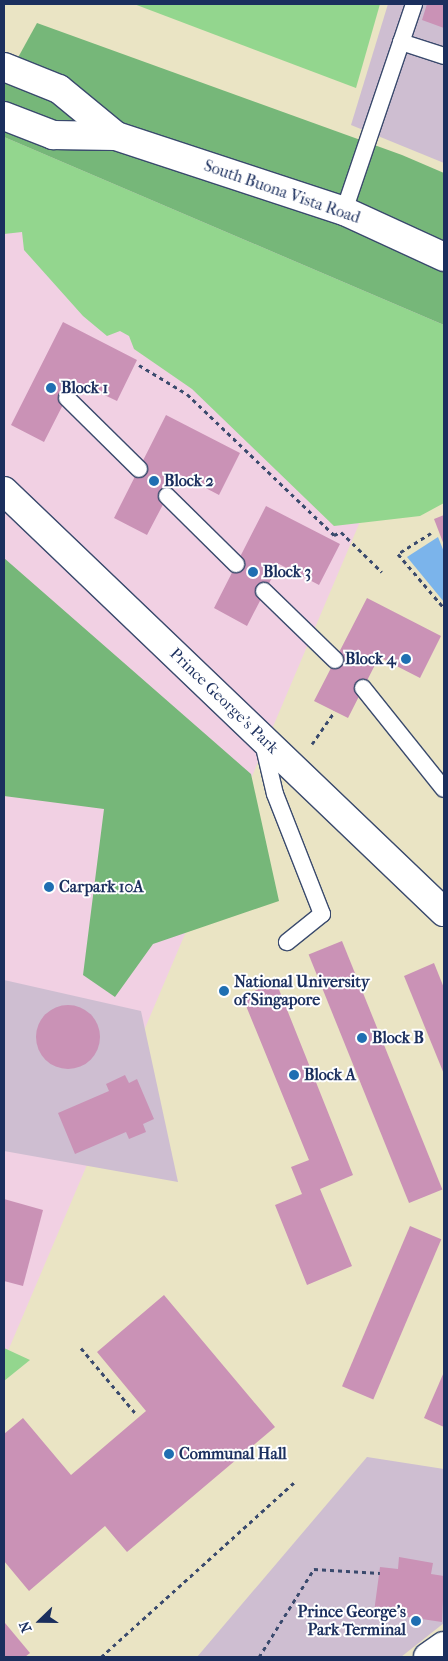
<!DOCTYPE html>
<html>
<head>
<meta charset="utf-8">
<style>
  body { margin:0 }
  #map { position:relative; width:448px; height:1661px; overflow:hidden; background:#eae4c4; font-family:"IM FELL French Canon",serif }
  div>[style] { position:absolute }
  .built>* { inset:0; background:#f1d0e3; transform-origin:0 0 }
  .industrial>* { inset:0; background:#cebed1 }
  .green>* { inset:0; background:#93d68e }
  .forest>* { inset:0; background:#76b779 }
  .water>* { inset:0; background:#7bb4eb }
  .building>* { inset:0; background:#ca92b6; transform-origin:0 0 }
  .round { border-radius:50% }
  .path>* { height:3px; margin-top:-1.5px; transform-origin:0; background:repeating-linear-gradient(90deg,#3a4a6d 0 4px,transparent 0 8px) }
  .roads { filter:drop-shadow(1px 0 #3a4a6d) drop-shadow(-1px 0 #3a4a6d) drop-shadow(0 1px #3a4a6d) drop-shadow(0 -1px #3a4a6d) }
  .service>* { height:16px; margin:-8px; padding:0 8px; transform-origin:8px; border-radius:8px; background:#fff }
  .minor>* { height:28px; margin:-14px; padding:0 14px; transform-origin:14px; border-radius:14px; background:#fff }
  .tertiary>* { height:28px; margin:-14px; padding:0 14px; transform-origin:14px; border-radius:14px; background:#fff }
  .dots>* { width:14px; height:14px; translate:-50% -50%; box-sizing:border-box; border:2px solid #fff; border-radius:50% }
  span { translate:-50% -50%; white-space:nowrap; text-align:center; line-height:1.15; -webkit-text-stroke:4px #fff; paint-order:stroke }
  .street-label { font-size:16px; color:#1b2f5e }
  .poi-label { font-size:16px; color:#1b2f5e; font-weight:700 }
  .left { translate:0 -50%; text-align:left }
  .right { translate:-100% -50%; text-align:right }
  .frame { position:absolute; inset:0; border:5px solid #1b2f5e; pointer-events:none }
  .north { position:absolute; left:15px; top:1596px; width:50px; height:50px; -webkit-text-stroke:4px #fff; paint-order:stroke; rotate:248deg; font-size:14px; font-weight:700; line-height:20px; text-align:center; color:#1b2f5e }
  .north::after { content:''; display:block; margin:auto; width:18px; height:22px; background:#1b2f5e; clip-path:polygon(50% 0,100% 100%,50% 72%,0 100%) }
</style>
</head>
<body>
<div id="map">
  <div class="built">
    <i style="left:4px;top:137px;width:478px;height:1520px;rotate:23deg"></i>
  </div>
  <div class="industrial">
    <i style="clip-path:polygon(388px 4px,444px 4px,444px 163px,351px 125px)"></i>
    <i style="clip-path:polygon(4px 980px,141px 1011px,178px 1182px,4px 1151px)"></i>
    <i style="clip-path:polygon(367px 1457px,444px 1469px,444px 1623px,401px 1657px,197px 1657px)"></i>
  </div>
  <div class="green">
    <i style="clip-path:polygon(134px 4px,380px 4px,356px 88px)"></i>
    <i style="clip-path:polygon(4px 137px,444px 325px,444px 503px,420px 516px,334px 526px,192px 389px,134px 349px,129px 336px,120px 331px,107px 336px,83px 316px,24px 250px,22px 232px,4px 234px)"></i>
    <i style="clip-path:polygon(4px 1348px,30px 1360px,4px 1381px)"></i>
  </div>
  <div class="forest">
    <i style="clip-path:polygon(37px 23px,402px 155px,444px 173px,444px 325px,4px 137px,4px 83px)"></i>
    <i style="clip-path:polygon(4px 558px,251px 774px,279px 901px,153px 944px,115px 997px,83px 975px,104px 809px,4px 796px)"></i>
  </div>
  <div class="water">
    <i style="clip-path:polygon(438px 537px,444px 552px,444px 602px,407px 557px)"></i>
  </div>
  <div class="building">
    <i style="clip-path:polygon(427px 4px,444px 4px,444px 28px,422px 20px)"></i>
    <i style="clip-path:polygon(63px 322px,137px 360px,117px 401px,75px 381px,44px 442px,11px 425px)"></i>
    <i style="clip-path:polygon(166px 415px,240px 453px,219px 495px,179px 474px,147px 535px,114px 518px)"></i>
    <i style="clip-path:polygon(266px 506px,340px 544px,319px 585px,279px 564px,247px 626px,214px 608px)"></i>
    <i style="clip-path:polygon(444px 515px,444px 545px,434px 519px)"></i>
    <i style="clip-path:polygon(367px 598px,441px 636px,420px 678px,379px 657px,348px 718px,314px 701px)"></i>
    <i style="left:342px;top:941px;width:268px;height:36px;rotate:68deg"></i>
    <i style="clip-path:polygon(434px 963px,444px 988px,444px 1074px,404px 976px)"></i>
    <i style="clip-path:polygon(276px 982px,353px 1175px,320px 1189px,352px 1266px,307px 1285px,275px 1205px,302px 1194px,291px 1167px,309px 1160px,242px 996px)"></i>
    <i class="round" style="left:36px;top:1005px;width:64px;height:64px"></i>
    <i style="clip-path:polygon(125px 1075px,129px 1083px,137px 1079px,154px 1119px,143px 1124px,146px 1132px,129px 1139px,126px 1132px,75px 1154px,58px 1113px,109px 1091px,106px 1084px)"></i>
    <i style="clip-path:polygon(4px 1199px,43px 1210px,23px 1286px,4px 1281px)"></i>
    <i style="left:410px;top:1226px;width:34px;height:174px;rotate:23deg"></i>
    <i style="clip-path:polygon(164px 1295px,275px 1427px,127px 1552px,105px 1526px,29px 1591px,4px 1561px,4px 1434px,23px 1418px,71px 1475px,146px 1411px,97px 1352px)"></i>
    <i style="clip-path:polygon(444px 1372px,444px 1427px,424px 1418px)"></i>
    <i style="clip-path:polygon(399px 1557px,433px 1563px,431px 1574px,444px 1576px,442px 1622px,374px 1612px,380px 1567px,398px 1569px)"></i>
    <i style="clip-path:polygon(5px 1623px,30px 1653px,25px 1657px,4px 1657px)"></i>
  </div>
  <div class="path">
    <i style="left:139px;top:365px;width:56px;rotate:31.1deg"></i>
    <i style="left:187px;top:394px;width:204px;rotate:43.8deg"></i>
    <i style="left:334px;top:535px;width:8px;rotate:-23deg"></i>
    <i style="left:341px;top:532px;width:57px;rotate:44.3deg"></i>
    <i style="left:431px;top:533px;width:39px;rotate:148deg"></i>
    <i style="left:398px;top:554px;width:71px;rotate:49.6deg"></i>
    <i style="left:312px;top:744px;width:40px;rotate:-55.1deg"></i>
    <i style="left:81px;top:1348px;width:86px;rotate:50.2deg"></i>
    <i style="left:101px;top:1657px;width:263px;rotate:-42.1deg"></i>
    <i style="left:259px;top:1657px;width:104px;rotate:-58deg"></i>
    <i style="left:314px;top:1569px;width:66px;rotate:3.5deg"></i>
  </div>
  <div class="roads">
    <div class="service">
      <i style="left:401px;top:42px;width:45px;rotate:18deg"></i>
      <i style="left:344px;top:211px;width:219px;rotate:-71.3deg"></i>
      <i style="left:67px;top:398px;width:101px;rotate:44.6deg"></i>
      <i style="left:167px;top:496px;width:97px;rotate:44.6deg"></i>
      <i style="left:264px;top:591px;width:99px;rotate:44.2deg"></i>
      <i style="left:363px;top:688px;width:129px;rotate:51.3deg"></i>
      <i style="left:263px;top:743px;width:52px;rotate:76.8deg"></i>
      <i style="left:275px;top:794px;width:129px;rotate:68.6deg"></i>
      <i style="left:322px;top:914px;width:45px;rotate:141.3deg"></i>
    </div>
    <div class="minor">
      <i style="left:4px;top:491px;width:609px;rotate:43.74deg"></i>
      <i style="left:428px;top:1657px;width:19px;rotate:-35deg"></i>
    </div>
    <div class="tertiary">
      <i style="left:4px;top:67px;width:59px;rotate:21.8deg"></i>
      <i style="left:59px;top:89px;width:74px;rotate:39.5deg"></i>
      <i style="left:4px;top:116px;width:53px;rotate:21.2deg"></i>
      <i style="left:53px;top:135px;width:63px;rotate:0.9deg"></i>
      <i style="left:116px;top:136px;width:240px;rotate:18.2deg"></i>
      <i style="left:344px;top:211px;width:110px;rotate:24.7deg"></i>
    </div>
  </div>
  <div class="dots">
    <i style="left:51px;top:388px;background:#1f6fb2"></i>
    <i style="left:154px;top:481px;background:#1f6fb2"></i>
    <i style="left:253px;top:572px;background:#1f6fb2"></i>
    <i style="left:406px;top:659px;background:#1f6fb2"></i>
    <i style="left:49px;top:887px;background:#1f6fb2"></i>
    <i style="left:224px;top:991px;background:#1f6fb2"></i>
    <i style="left:362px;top:1038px;background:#1f6fb2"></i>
    <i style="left:294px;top:1075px;background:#1f6fb2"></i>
    <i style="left:169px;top:1454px;background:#1f6fb2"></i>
    <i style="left:416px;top:1621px;background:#1f6fb2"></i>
  </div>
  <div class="street-label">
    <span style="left:282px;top:192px;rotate:19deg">South Buona Vista Road</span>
    <span style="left:224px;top:701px;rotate:44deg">Prince George's Park</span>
  </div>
  <div class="poi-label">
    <span class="left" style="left:61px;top:388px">Block 1</span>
    <span class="left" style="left:164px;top:481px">Block 2</span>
    <span class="left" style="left:263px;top:572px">Block 3</span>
    <span class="right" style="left:396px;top:659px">Block 4</span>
    <span class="left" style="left:59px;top:887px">Carpark 10A</span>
    <span class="left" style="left:234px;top:991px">National University<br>of Singapore</span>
    <span class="left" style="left:372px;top:1038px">Block B</span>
    <span class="left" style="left:304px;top:1075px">Block A</span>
    <span class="left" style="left:179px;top:1454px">Communal Hall</span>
    <span class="right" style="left:406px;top:1621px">Prince George's<br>Park Terminal</span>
  </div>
  <div class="frame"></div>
  <div class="north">N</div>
</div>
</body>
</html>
